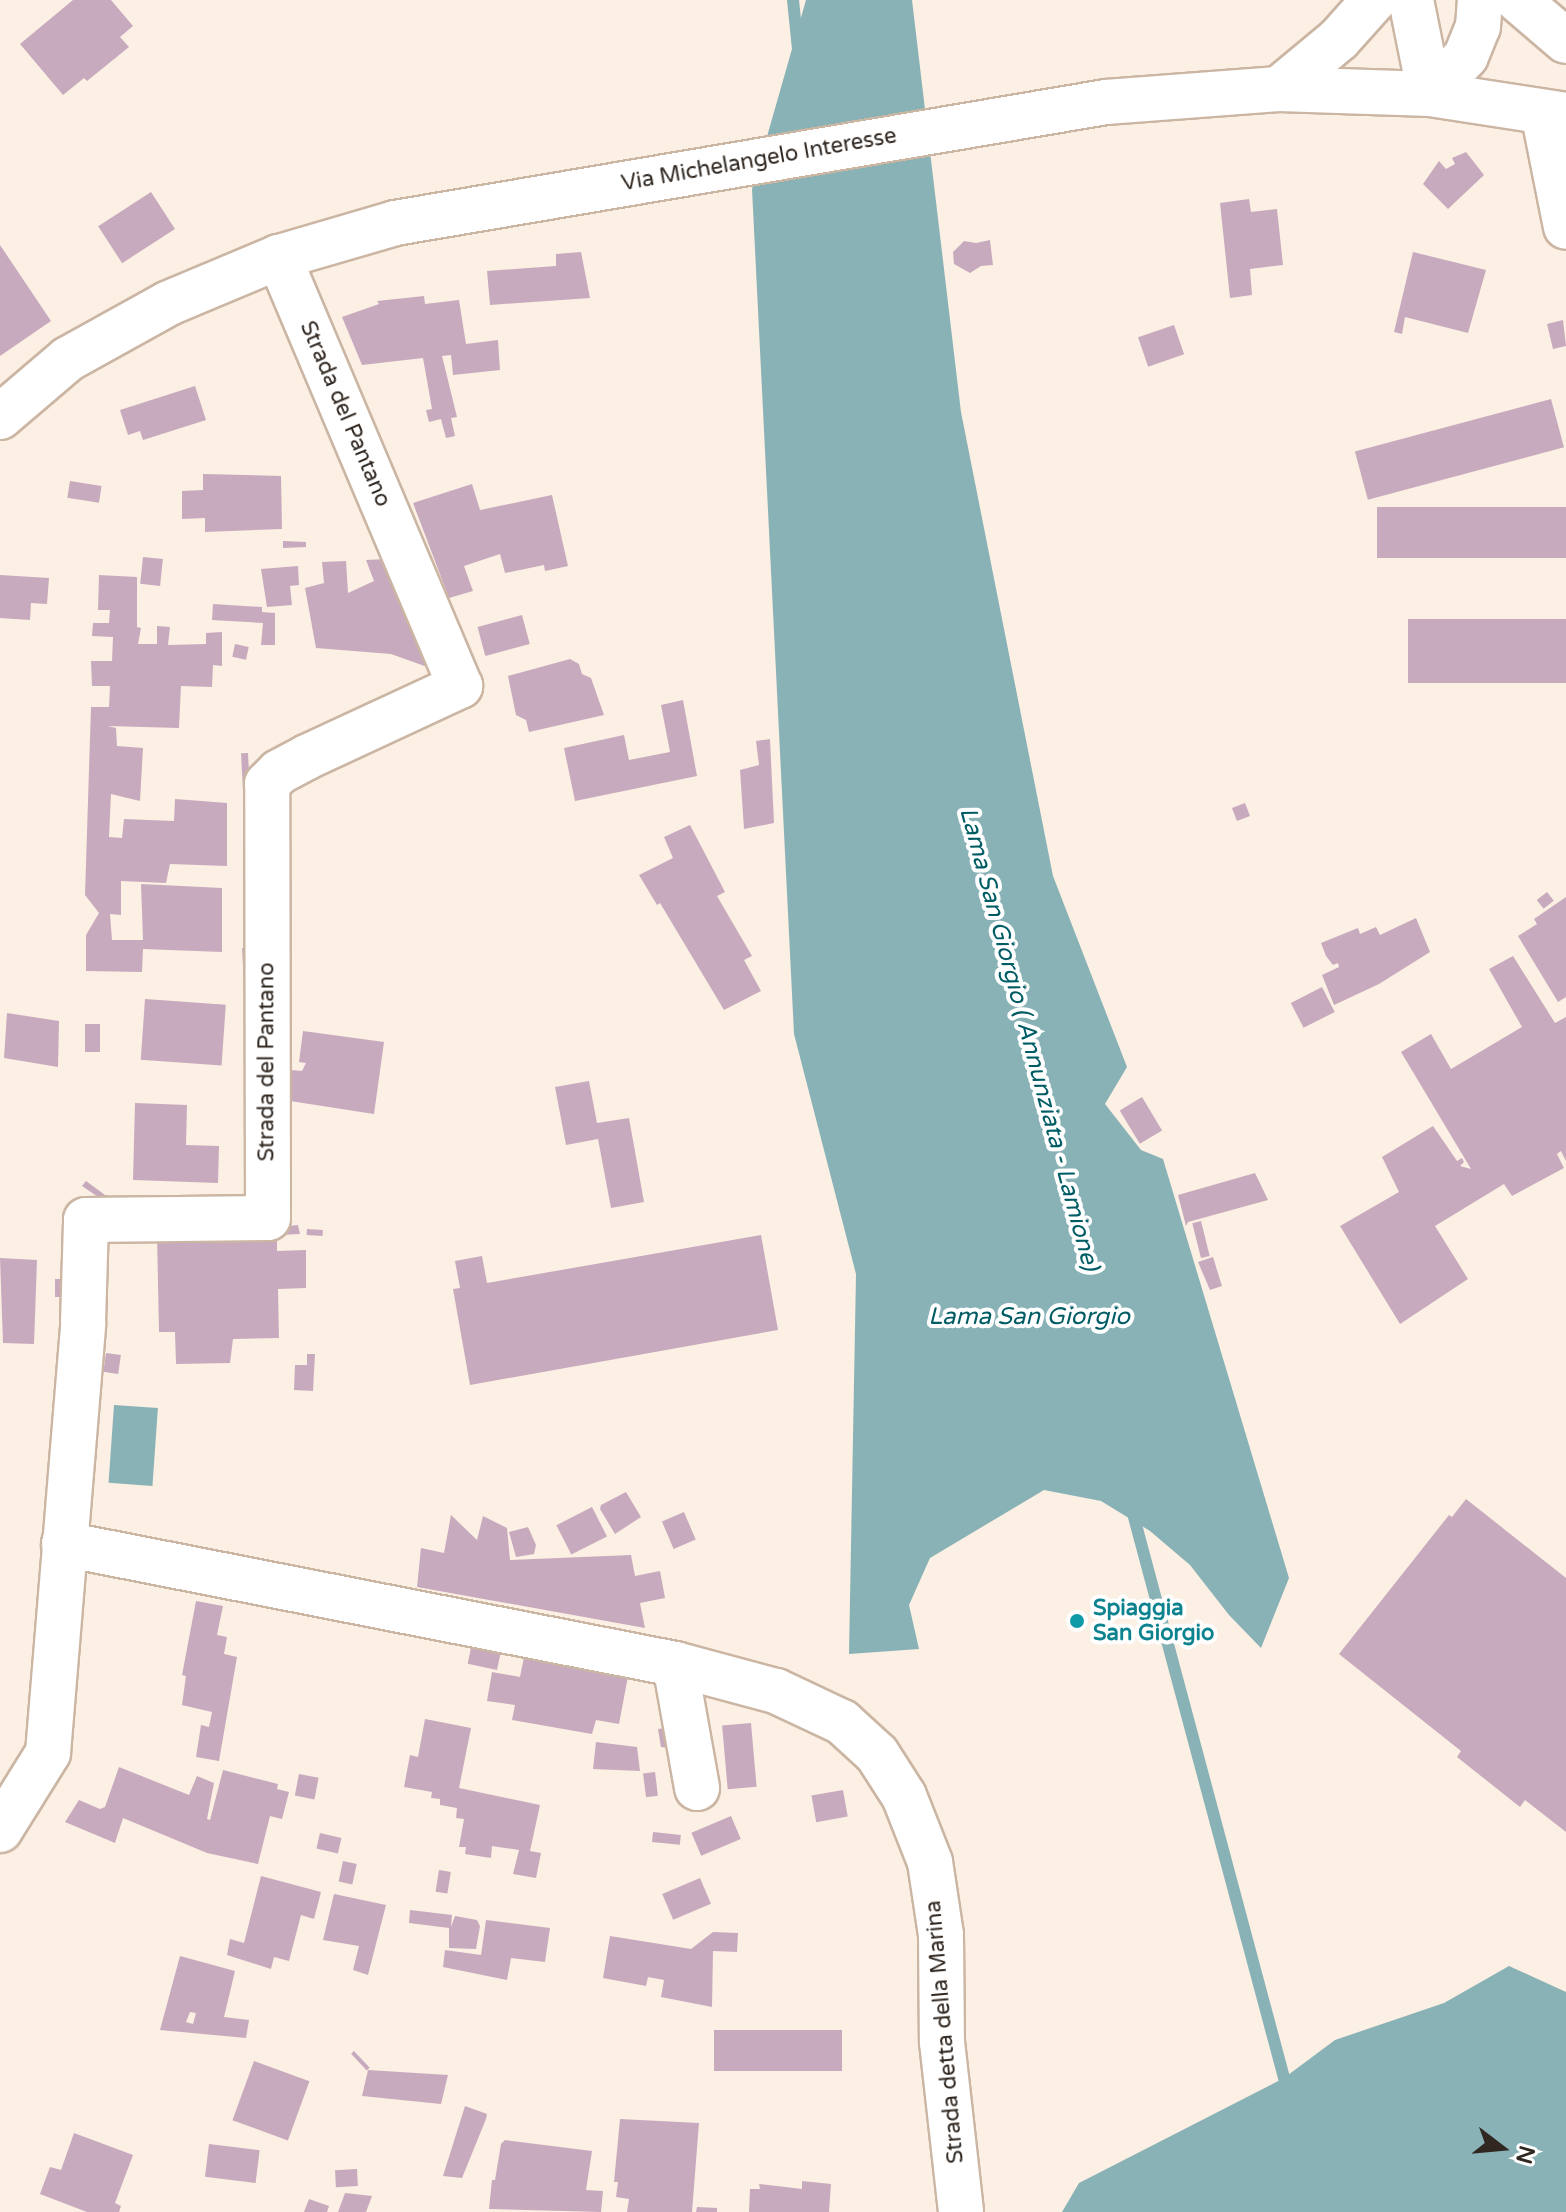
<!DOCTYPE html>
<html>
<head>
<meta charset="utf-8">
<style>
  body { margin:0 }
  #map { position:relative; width:1566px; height:2212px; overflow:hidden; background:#fcefe3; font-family:"Varela Round",sans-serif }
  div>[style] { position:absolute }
  .water>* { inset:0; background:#89b2b7; transform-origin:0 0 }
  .stream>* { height:12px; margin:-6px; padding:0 6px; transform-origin:6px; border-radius:6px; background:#89b2b7 }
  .building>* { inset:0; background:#c8aabe; transform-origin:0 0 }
  .roads { filter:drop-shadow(2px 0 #cbb5a3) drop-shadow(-2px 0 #cbb5a3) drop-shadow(0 2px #cbb5a3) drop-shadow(0 -2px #cbb5a3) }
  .minor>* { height:44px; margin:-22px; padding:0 22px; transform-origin:22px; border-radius:22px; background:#fff }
  .major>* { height:44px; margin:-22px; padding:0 22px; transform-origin:22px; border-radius:22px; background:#fff }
  .dots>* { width:22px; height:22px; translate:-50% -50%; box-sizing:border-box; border:4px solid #fff; border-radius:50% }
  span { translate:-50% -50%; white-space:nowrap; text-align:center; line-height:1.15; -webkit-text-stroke:8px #fff; paint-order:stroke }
  .street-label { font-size:22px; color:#302720 }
  .culture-label { font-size:22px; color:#0d838f; font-weight:700 }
  .left { translate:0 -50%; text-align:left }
  .water-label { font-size:24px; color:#005c64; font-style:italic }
  .north { position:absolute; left:1462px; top:2108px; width:80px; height:80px; -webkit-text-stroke:6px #fff; paint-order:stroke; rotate:106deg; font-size:22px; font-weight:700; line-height:32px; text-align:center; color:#302720 }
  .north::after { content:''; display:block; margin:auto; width:28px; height:36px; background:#302720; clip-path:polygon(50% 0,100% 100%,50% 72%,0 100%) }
</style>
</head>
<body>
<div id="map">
  <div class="water">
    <i style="clip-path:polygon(806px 0,912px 0,961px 412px,1053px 876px,1127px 1067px,1105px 1104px,1141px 1150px,1163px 1159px,1289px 1578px,1261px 1648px,1229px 1615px,1190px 1565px,1150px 1531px,1101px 1501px,1044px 1490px,930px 1558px,909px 1605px,919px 1649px,849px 1654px,856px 1274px,794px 1034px,752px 189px)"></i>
    <i style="left:114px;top:1405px;width:44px;height:78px;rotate:4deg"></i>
    <i style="clip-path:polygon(1509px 1966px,1566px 1992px,1566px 2212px,1062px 2212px,1079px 2183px,1284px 2078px,1335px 2040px,1444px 2003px)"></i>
  </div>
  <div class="stream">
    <i style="left:793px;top:0;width:49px;rotate:84.2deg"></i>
    <i style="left:1131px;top:1506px;width:592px;rotate:75.02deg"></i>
  </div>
  <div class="building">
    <i style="clip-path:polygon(73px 0,111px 0,133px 26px,120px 37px,129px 47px,87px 81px,84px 78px,63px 95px,20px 44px)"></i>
    <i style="clip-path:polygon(1466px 152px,1484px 175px,1448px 209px,1423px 184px,1439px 161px,1446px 169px,1455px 164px,1452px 158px)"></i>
    <i style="left:151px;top:192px;width:44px;height:63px;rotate:57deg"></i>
    <i style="clip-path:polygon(1249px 199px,1251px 212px,1277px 209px,1283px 265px,1250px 269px,1252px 295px,1230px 298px,1220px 203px)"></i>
    <i style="clip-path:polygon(990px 240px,993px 265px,981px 266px,970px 273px,954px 264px,953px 252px,964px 241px,976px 243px)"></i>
    <i style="clip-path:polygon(0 245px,51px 321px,0 356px)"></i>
    <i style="clip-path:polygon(581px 252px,590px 298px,490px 305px,487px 271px,556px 266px,556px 254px)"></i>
    <i style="clip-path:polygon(1413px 252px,1486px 270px,1468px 333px,1405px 317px,1402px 334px,1394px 332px)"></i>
    <i style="clip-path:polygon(424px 296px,425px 304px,459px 300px,466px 344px,498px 340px,500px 370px,453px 375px,451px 355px,442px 356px,457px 417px,451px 418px,455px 436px,446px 438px,441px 419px,429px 422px,426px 410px,432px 409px,423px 358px,362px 365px,342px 317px,379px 304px,377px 301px)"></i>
    <i style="clip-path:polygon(1563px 320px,1566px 346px,1553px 349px,1547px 324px)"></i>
    <i style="left:1174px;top:325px;width:31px;height:38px;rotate:71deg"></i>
    <i style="clip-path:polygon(195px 386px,206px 420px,143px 440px,140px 431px,128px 435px,120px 410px)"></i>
    <i style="left:1551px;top:399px;width:50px;height:203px;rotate:75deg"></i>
    <i style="clip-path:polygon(203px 474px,281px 476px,282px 529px,205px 532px,205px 518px,182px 519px,182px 491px,203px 490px)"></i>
    <i style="left:70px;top:481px;width:32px;height:17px;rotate:9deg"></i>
    <i style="clip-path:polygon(472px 484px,480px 510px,552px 495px,568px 566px,545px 571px,544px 565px,505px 573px,500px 554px,464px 566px,473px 591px,449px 598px,413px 503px)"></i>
    <i style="left:1566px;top:507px;width:51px;height:189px;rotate:90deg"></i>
    <i style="clip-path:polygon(283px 541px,306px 542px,306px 547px,283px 548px)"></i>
    <i style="left:143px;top:557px;width:20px;height:27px;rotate:6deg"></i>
    <i style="clip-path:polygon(386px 559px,433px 669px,391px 654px,316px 648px,305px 588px,324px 583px,322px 562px,346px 561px,348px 593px,374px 581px,366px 560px)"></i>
    <i style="clip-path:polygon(298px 566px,299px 585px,290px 586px,292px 605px,267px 607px,261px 569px)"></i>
    <i style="clip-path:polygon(0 575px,49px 578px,47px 604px,31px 603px,30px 620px,0 618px)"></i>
    <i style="clip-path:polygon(99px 575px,137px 577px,137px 627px,141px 628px,138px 644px,157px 644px,157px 626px,170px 627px,168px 645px,206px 644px,206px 633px,222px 632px,222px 666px,213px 665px,212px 687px,181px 686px,179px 728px,108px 726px,116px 728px,117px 746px,143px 748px,140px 801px,111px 794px,109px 837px,122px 838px,124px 819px,174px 821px,175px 799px,227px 803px,227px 866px,170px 864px,166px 883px,121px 881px,121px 915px,110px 914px,112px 940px,143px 940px,141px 884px,222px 888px,222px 952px,143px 949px,142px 972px,86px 971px,86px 935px,99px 913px,85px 895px,91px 707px,109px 707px,110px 686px,92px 686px,91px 661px,112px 661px,113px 637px,92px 636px,93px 623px,109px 623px,110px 610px,98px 610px)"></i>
    <i style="clip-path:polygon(213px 604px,262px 607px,262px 612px,275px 613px,275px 645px,261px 645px,263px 623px,212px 620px)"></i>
    <i style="left:522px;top:615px;width:30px;height:46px;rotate:75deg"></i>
    <i style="left:1566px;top:619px;width:64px;height:158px;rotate:90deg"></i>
    <i style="left:235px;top:644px;width:14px;height:13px;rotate:12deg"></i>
    <i style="clip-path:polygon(570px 659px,579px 664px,582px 674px,591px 678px,604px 715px,529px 732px,526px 720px,516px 715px,508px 676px)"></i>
    <i style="clip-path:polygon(683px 700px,697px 776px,575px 801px,564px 748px,624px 735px,629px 760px,670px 752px,661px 705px)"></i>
    <i style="clip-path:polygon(770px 739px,774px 823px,744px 829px,740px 770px,759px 765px,756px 741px)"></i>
    <i style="left:248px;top:753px;width:42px;height:7px;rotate:87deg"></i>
    <i style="left:1245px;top:803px;width:14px;height:14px;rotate:69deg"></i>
    <i style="clip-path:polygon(690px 825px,725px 892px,717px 896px,752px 956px,744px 960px,761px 991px,724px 1010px,660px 903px,657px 905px,639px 875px,673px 858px,664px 837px)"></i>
    <i style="left:1547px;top:892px;width:11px;height:13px;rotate:52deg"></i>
    <i style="clip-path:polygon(1566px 897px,1566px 997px,1558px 1002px,1518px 936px,1537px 924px,1534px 919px)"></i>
    <i style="clip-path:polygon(1416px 918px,1430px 952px,1379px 984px,1334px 1005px,1322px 975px,1339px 967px,1338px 963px,1333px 965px,1326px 956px,1321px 943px,1358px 928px,1360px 934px,1376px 927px,1380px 935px)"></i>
    <i style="clip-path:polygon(242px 948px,252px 948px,247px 1000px,245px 1000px)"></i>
    <i style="clip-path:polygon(1513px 956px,1555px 1023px,1566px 1017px,1566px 1161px,1561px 1151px,1557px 1154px,1564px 1168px,1512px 1196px,1504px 1184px,1435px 1226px,1468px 1279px,1400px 1324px,1340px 1226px,1399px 1192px,1382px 1157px,1433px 1126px,1457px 1161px,1462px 1158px,1464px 1162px,1460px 1166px,1471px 1169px,1401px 1052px,1431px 1034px,1451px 1069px,1522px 1027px,1489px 969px)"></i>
    <i style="left:1322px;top:987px;width:28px;height:35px;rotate:63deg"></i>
    <i style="left:145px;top:999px;width:81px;height:61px;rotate:4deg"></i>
    <i style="clip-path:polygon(7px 1013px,59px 1021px,58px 1067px,4px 1058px)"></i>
    <i style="left:85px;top:1024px;width:15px;height:28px"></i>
    <i style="clip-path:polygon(303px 1031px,384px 1042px,374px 1114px,290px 1101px,291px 1070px,302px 1071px,306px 1063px,299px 1062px)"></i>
    <i style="clip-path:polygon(589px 1081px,597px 1123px,629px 1118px,644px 1202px,611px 1208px,598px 1139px,566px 1145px,555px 1087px)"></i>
    <i style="left:1142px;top:1097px;width:39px;height:26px;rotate:59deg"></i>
    <i style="clip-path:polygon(135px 1103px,187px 1105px,186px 1145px,219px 1146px,218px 1183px,133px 1180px)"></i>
    <i style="clip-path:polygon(1255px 1173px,1268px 1200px,1188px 1222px,1186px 1226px,1178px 1195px)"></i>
    <i style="clip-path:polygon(86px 1181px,105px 1195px,117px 1197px,116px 1203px,104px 1201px,82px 1186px)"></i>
    <i style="left:1201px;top:1221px;width:36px;height:9px;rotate:76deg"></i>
    <i style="clip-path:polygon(298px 1225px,300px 1234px,280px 1235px,279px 1227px)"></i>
    <i style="left:307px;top:1229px;width:16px;height:6px;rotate:4deg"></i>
    <i style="clip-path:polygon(277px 1231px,277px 1251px,306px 1250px,306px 1288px,278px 1289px,279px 1338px,233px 1339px,230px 1363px,176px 1364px,175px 1332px,159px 1332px,157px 1234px)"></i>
    <i style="clip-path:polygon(761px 1235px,778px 1330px,470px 1385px,453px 1289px,460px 1288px,455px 1261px,482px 1256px,487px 1283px)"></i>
    <i style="clip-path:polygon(1213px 1257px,1222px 1286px,1210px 1290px,1198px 1262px)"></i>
    <i style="clip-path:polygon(0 1258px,37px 1260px,34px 1344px,3px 1343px)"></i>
    <i style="left:55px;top:1279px;width:10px;height:18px"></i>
    <i style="left:106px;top:1353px;width:15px;height:19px;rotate:8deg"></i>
    <i style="clip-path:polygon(307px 1354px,315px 1354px,313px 1391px,294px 1390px,295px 1365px,307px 1365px)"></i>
    <i style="clip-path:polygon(626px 1492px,641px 1517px,615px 1534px,600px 1509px,601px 1505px)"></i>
    <i style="clip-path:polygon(1466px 1499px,1566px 1578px,1566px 1832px,1525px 1800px,1520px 1807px,1457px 1757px,1461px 1751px,1339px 1654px,1449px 1515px,1452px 1517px)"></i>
    <i style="left:592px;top:1507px;width:33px;height:40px;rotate:63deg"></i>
    <i style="left:684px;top:1512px;width:30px;height:24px;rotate:67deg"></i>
    <i style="clip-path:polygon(451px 1515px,477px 1540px,483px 1516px,507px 1528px,510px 1560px,631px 1555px,635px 1576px,660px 1571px,665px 1598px,640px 1603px,645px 1628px,417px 1587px,421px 1548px,444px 1553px)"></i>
    <i style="clip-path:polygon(528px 1527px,536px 1545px,534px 1554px,516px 1557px,509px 1532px)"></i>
    <i style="clip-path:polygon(196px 1601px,223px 1606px,217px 1635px,227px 1637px,224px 1654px,237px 1657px,219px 1761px,196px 1757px,201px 1725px,209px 1727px,212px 1712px,182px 1705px,186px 1676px,182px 1675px)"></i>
    <i style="left:471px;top:1648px;width:30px;height:16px;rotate:12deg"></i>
    <i style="clip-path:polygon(525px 1652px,629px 1671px,619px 1724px,596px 1720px,592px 1734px,512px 1720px,515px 1705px,487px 1701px,492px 1672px,520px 1677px)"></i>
    <i style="clip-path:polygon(425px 1719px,471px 1728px,459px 1788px,540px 1805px,530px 1851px,541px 1853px,536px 1878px,513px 1874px,519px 1850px,492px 1846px,491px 1858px,465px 1854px,466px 1847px,459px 1847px,464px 1819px,456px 1818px,457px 1808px,440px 1805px,440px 1799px,431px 1798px,432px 1792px,404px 1787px,410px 1755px,418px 1757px)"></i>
    <i style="left:751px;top:1723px;width:64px;height:29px;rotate:85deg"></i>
    <i style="clip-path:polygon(666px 1728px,669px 1748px,661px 1747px,658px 1729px)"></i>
    <i style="clip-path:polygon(596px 1742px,637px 1747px,640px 1771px,593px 1769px)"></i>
    <i style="clip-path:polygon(119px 1767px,189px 1795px,197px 1776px,214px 1783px,207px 1819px,210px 1820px,223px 1770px,278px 1784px,277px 1789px,289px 1792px,282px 1819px,270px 1816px,258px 1864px,207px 1853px,123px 1818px,115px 1843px,65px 1822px,79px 1800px,100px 1809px,105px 1807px)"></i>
    <i style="left:655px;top:1772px;width:24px;height:12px;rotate:83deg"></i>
    <i style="left:299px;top:1774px;width:20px;height:22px;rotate:11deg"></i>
    <i style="left:843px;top:1790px;width:27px;height:32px;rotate:80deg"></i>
    <i style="left:731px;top:1816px;width:25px;height:43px;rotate:67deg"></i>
    <i style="left:653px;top:1832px;width:28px;height:10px;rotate:6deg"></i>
    <i style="left:320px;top:1833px;width:22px;height:16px;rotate:13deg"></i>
    <i style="left:343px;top:1861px;width:14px;height:21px;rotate:12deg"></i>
    <i style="left:439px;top:1870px;width:12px;height:22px;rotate:9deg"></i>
    <i style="clip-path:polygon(261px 1876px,321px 1892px,314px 1919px,301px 1915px,289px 1961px,274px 1957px,271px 1969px,227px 1955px,230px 1939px,244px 1943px)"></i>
    <i style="left:700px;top:1878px;width:28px;height:41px;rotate:67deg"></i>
    <i style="clip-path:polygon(334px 1894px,386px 1905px,368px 1975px,353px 1970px,359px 1946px,323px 1940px)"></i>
    <i style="clip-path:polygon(410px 1910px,452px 1915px,451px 1927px,455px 1916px,477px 1920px,480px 1926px,476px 1949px,449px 1948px,449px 1928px,409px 1923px)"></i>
    <i style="clip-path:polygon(486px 1920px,550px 1928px,545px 1962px,511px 1958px,507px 1980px,443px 1967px,445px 1950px,481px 1955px)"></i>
    <i style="clip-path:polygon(713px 1932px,738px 1933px,737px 1952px,713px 1951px,712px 2007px,661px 1997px,664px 1980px,648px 1977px,646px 1986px,603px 1978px,610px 1936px,691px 1949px)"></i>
    <i style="clip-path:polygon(evenodd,180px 1956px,235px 1971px,224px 2017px,249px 2020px,246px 2038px,160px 2030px,180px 1956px,190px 2012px,196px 2013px,193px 2024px,186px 2022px,190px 2012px)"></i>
    <i style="left:714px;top:2030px;width:128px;height:41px"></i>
    <i style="left:354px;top:2051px;width:23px;height:4px;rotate:47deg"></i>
    <i style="left:254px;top:2061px;width:59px;height:63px;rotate:20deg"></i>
    <i style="clip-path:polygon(368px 2070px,448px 2075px,441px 2104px,362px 2096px)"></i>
    <i style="clip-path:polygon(465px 2106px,487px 2114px,486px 2119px,462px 2178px,443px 2176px)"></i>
    <i style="clip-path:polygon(620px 2119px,699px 2123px,692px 2212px,627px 2212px,629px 2199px,616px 2197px,618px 2182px,614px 2182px)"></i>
    <i style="clip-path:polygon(74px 2133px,133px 2155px,115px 2203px,121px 2206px,119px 2212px,87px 2212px,40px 2194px,50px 2167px,61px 2170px)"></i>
    <i style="clip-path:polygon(505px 2140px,592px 2151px,586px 2190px,603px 2191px,601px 2212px,489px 2209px,492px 2180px,495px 2180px,501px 2144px)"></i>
    <i style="left:209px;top:2144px;width:51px;height:33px;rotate:7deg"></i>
    <i style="left:357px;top:2169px;width:17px;height:22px;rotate:87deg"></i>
    <i style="clip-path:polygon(802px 2181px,831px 2184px,829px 2212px,749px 2212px,750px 2189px,760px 2189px,759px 2184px,802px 2189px)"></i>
    <i style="clip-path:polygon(345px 2193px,372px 2196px,366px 2212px,338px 2212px)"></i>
    <i style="clip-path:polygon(309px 2199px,329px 2206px,327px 2212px,304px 2212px)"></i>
    <i style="clip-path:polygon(697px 2207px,717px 2208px,717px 2212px,696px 2212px)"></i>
  </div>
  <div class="roads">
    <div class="minor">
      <i style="left:1543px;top:112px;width:117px;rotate:78.7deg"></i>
      <i style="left:0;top:417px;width:89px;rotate:-40.5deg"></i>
      <i style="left:68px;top:359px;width:115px;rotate:-29deg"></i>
      <i style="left:169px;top:303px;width:119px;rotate:-22.7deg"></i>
      <i style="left:279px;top:257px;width:121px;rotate:-16.3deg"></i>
      <i style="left:395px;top:223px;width:721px;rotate:-9.66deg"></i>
      <i style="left:1106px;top:102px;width:173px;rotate:-4.3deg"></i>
      <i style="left:1279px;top:89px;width:151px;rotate:1.9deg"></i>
      <i style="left:64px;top:1544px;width:623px;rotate:11.11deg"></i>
      <i style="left:675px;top:1664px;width:126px;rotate:79.9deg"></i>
      <i style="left:675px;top:1664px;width:105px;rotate:15deg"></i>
      <i style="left:776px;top:1691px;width:73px;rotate:25.2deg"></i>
      <i style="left:842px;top:1722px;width:47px;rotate:42.4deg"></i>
      <i style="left:877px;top:1754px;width:50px;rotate:57.3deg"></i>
      <i style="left:904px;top:1796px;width:71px;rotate:68.5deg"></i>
      <i style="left:930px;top:1862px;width:74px;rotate:81.4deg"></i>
      <i style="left:941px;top:1935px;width:107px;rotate:89.5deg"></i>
      <i style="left:942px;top:2042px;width:171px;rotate:83.6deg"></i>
      <i style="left:0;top:1830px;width:91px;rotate:-58.1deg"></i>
      <i style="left:48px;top:1753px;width:431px;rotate:-85.3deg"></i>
      <i style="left:83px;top:1323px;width:103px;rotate:-88.3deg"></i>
      <i style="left:86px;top:1220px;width:182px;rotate:-0.6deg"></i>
      <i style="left:268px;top:1218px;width:434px;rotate:-90.1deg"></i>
      <i style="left:267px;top:784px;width:17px;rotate:-45deg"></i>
      <i style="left:279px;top:772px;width:32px;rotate:-28deg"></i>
      <i style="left:307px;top:757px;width:169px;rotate:-24.9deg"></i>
      <i style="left:460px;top:686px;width:466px;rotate:-112.9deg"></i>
    </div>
    <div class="major">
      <i style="left:1411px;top:0;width:96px;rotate:78.6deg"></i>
      <i style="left:1518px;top:0;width:63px;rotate:40.5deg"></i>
      <i style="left:1279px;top:89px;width:78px;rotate:-39.8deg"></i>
      <i style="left:1339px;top:39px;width:52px;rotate:-48.1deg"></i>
      <i style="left:1430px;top:94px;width:138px;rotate:8.8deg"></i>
      <i style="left:1430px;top:94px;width:52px;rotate:-46.5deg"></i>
      <i style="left:1466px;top:56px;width:31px;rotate:-68deg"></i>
      <i style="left:1478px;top:27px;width:27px;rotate:-86deg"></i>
    </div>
  </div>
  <div class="dots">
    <i style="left:1077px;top:1621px;background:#0f9aa8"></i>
  </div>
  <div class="street-label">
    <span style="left:759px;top:160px;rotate:-10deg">Via Michelangelo Interesse</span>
    <span style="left:345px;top:414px;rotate:67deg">Strada del Pantano</span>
    <span style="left:267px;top:1062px;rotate:-90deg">Strada del Pantano</span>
    <span style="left:945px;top:2032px;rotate:-95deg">Strada detta della Marina</span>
  </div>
  <div class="culture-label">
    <span class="left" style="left:1093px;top:1621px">Spiaggia<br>San Giorgio</span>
  </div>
  <div class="water-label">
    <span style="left:1029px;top:1039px;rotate:75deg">Lama San Giorgio ( Annunziata - Lamione)</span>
    <span style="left:1029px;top:1317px">Lama San Giorgio</span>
  </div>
  <div class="north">N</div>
</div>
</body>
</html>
